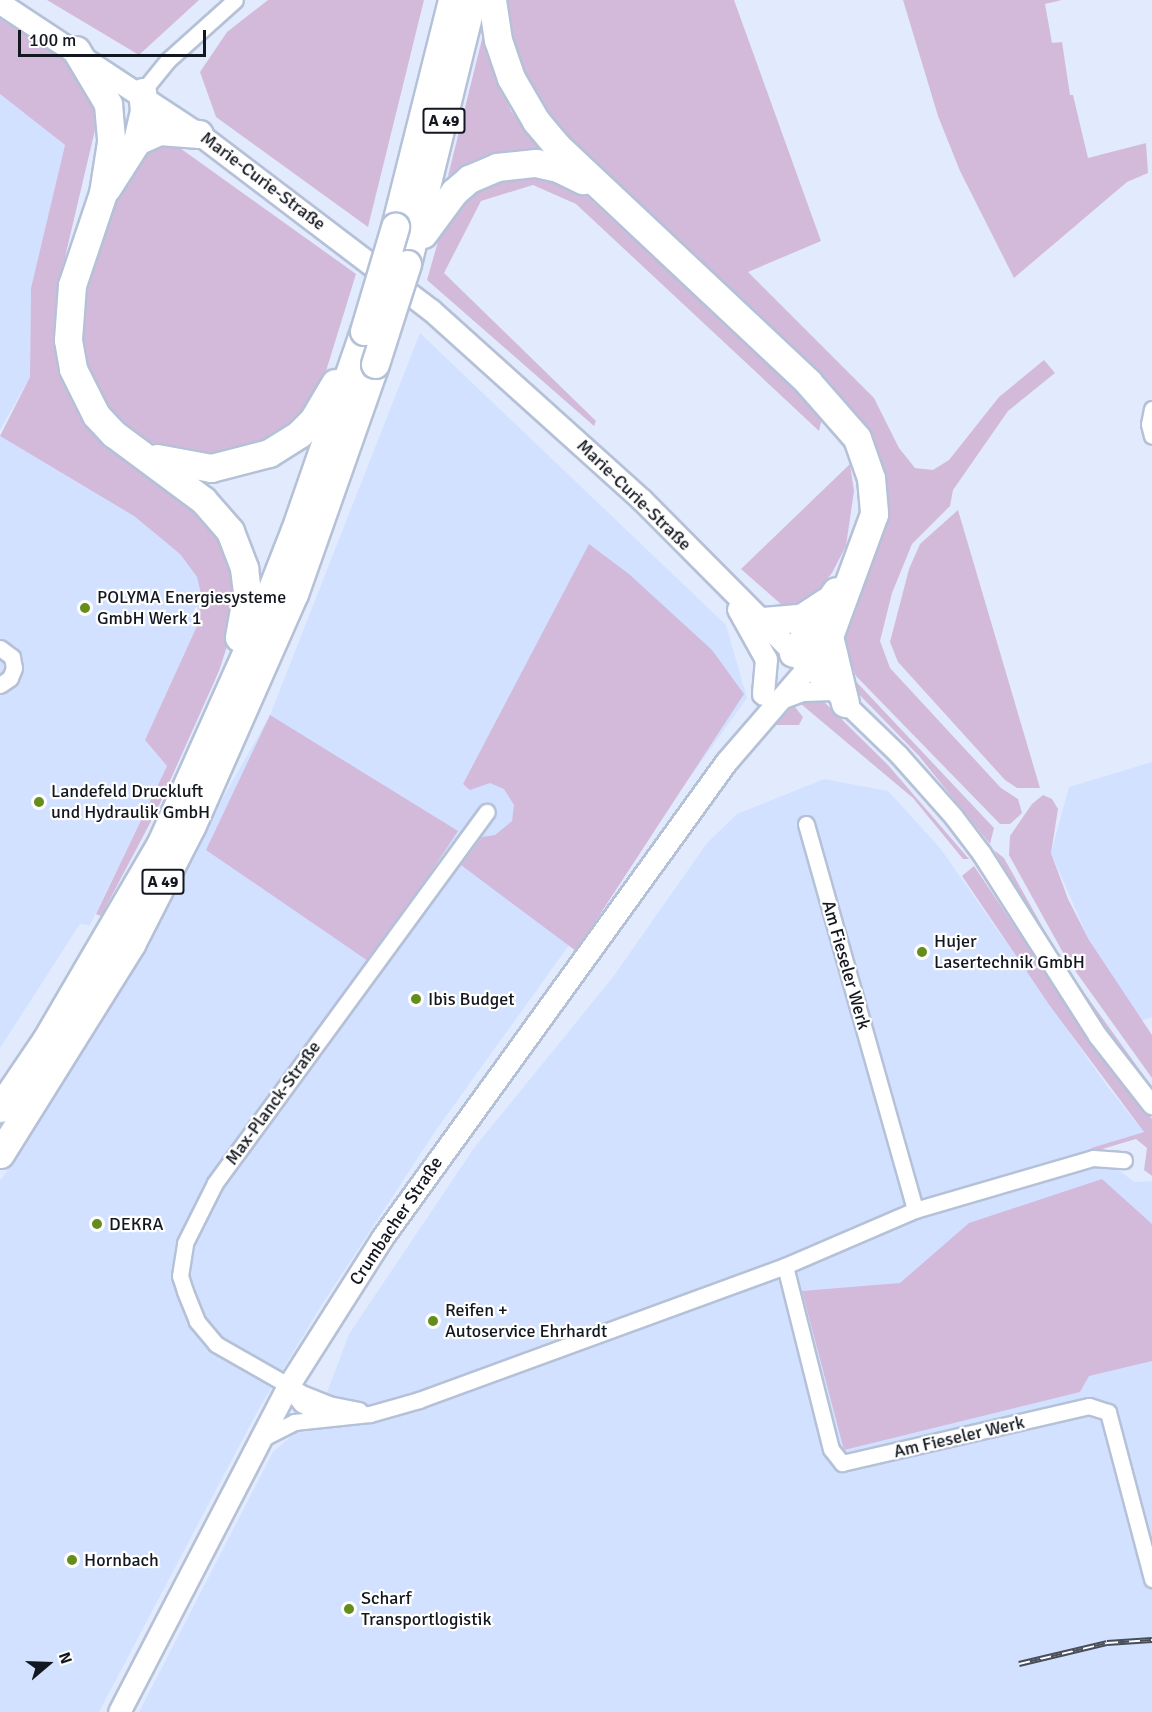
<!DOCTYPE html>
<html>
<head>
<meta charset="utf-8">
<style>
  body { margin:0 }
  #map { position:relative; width:1152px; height:1712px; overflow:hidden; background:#e2ebfe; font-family:Signika,sans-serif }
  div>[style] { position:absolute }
  .built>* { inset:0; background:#d2e1ff }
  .green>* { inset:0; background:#d3badb }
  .roads { filter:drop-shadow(2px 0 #b5c1d7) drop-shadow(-2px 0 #b5c1d7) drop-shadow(0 2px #b5c1d7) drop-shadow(0 -2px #b5c1d7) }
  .minor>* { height:15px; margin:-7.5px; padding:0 7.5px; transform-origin:7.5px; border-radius:7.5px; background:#fff }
  .tertiary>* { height:18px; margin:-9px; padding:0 9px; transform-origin:9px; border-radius:9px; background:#fff }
  .secondary>* { height:21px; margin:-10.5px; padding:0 10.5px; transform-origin:10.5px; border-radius:10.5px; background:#fff }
  .motorway>* { height:27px; margin:-13.5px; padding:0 13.5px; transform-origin:13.5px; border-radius:13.5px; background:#fff }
  .rail>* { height:6px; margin-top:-3px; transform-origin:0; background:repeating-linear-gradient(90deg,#fff 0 11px,#484d58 0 22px); box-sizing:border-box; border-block:2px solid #484d58 }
  .bridges { filter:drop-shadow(2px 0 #b5c1d7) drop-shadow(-2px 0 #b5c1d7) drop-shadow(0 2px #b5c1d7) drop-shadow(0 -2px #b5c1d7) }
  .motorway-bridge>* { height:27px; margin:-13.5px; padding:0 13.5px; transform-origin:13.5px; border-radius:13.5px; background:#fff }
  .dots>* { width:16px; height:16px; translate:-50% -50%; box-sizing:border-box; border:3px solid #fff; border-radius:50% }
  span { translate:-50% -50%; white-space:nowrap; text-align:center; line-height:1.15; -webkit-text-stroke:4.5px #fff; paint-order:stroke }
  .shield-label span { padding:2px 4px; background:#fff; border:2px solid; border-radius:4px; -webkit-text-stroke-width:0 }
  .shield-label { font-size:16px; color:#13171f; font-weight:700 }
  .street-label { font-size:18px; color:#13171f }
  .poi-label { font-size:18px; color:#13171f }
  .left { translate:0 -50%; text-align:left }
  .north { position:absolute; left:18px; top:1634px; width:60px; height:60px; -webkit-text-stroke:4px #fff; paint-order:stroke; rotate:71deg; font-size:16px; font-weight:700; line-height:24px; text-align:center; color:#13171f }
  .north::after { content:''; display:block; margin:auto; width:21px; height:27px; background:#13171f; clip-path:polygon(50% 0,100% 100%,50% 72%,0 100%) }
  .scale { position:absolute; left:18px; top:30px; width:188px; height:27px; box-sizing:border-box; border:3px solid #13171f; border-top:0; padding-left:8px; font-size:18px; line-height:21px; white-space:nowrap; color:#13171f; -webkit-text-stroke:4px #fff; paint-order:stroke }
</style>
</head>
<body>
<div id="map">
  <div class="built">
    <i style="clip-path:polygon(0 94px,65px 145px,31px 288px,30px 377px,0 430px)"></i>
    <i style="clip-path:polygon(420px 333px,726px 625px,747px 698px,436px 1130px,321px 1306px,257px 1412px,99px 1712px,0 1712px,0 1181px,32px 1135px,270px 715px)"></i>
    <i style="clip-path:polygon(0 436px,134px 516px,180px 554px,197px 577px,202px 599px,197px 626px,145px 740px,167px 766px,90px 925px,80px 924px,0 1048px)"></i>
    <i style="clip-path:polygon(1152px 762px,1152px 1017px,1140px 1021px,1089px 940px,1051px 853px,1069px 787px)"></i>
    <i style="clip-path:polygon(824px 779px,888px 791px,940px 848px,1107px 1086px,1144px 1132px,1091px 1148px,1134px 1182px,1152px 1181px,1152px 1712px,139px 1712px,273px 1452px,300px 1429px,314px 1427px,349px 1334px,474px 1148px,613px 977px,707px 843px,737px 814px)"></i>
  </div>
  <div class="green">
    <i style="clip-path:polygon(47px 0,199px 0,139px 55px)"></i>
    <i style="clip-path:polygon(268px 0,424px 0,368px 227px,216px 117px,200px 72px,227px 32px)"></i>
    <i style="clip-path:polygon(502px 0,734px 0,821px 241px,748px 272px,874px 398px,899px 448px,915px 468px,933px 470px,949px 460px,999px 397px,1044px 360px,1055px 373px,1008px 411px,953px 490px,950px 506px,912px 544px,892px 593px,880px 641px,890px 668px,1001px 788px,1018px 799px,1022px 813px,1010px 824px,1000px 824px,856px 676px,841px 641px,887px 517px,885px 476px,872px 437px,846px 403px,575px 150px,535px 103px,514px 59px)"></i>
    <i style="clip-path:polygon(903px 0,1062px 0,1045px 4px,1052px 43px,1062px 42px,1070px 95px,1073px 95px,1088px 158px,1146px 143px,1148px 173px,1127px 182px,1014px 278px,960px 171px,938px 116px)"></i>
    <i style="clip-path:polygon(0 19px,74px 64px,99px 113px,66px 253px,56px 320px,61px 365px,194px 502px,222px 536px,236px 569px,234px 625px,219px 671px,157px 810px,101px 916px,96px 914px,167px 766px,145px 740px,197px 626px,202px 599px,197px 577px,180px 554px,134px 516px,0 436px,30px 377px,31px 288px,65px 145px,0 94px)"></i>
    <i style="clip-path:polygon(483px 35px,494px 74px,511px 111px,541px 148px,488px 154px,448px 176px)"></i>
    <i style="clip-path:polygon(173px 143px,356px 274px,322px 384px,295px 424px,258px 445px,221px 453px,179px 453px,139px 437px,101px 401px,86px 362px,79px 321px,94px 250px,130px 175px,152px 146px)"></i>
    <i style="clip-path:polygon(534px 175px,582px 192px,823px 414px,819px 431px,576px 204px,533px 185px,481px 201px,444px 273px,596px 421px,594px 426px,427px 280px,443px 224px,476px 185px)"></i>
    <i style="clip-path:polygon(850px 464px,854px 491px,846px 546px,832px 573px,806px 605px,783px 606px,741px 569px)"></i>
    <i style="clip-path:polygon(958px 510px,1040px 788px,1017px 788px,1005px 780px,898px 662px,890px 642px,909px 569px,920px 544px)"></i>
    <i style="clip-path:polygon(589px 544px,629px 574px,712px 650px,744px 694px,576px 951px,461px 865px,482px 837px,495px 835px,512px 821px,514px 805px,504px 789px,490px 783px,470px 790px,463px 784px)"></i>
    <i style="clip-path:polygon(848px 673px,994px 828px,990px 844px,919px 756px,848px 683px)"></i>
    <i style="clip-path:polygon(819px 697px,888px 765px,969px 859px,963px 859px,913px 798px,795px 699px)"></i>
    <i style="clip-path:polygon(791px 702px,803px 717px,799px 725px,771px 725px)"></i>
    <i style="clip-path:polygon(270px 715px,458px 831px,371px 963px,206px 850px)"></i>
    <i style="clip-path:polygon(1043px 795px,1052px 799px,1058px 809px,1051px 853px,1068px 899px,1089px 940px,1152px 1035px,1152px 1078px,1066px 958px,1009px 855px,1010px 836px,1032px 804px)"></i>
    <i style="clip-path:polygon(994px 850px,1004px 858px,1062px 962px,1152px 1087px,1152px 1093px,1105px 1034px,1038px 929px)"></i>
    <i style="clip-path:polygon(974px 866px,1091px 1040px,1152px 1119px,1152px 1176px,1144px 1170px,1147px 1148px,1136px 1139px,1092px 1152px,1091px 1148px,1144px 1132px,1050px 1006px,962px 876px)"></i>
    <i style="clip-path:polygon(1102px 1179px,1152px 1224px,1152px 1361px,1089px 1376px,1080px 1392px,844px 1450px,802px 1291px,900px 1283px,969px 1223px)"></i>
  </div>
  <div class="roads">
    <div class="minor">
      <i style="left:142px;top:92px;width:40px;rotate:-51deg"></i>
      <i style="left:167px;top:61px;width:91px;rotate:-41.9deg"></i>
      <i style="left:1152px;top:409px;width:15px;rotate:101deg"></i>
      <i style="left:1149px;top:424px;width:12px;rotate:76deg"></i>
      <i style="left:0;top:648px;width:15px;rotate:37deg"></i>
      <i style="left:12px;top:657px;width:11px;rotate:80deg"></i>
      <i style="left:14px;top:668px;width:11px;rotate:112deg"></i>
      <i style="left:10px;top:678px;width:12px;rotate:145deg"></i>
      <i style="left:806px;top:824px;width:401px;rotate:74.2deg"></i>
      <i style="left:785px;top:1266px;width:189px;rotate:75.9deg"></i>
      <i style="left:831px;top:1449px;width:18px;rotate:52deg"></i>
      <i style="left:842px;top:1463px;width:253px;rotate:-13deg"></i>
      <i style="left:1089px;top:1406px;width:20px;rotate:18deg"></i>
      <i style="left:1108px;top:1412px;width:173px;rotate:75.2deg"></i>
      <i style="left:289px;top:1389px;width:19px;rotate:51deg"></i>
      <i style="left:301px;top:1404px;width:28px;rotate:27deg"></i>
      <i style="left:359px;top:1410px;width:31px;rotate:-169deg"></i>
      <i style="left:329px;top:1404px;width:31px;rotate:-158deg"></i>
      <i style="left:300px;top:1392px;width:97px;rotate:-150.3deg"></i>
      <i style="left:216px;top:1344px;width:30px;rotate:-130deg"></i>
      <i style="left:197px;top:1321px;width:32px;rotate:-112deg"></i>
      <i style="left:185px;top:1291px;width:16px;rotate:-108deg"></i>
      <i style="left:180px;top:1276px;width:33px;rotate:-81deg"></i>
      <i style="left:185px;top:1243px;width:67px;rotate:-63.4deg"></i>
      <i style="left:215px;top:1183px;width:460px;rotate:-53.8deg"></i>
      <i style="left:261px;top:1439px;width:37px;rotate:-27deg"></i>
      <i style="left:294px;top:1422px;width:76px;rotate:-6deg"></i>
      <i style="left:370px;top:1414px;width:51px;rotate:-15.9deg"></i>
      <i style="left:419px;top:1400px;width:390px;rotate:-20.1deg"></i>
      <i style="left:785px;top:1266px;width:142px;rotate:-23.3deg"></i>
      <i style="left:915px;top:1210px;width:185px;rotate:-16.3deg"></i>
      <i style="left:1093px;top:1158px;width:31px;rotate:4deg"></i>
    </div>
    <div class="tertiary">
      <i style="left:808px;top:667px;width:127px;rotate:44deg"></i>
      <i style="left:899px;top:755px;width:83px;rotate:48.4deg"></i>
      <i style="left:954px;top:817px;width:46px;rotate:52.9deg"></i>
      <i style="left:982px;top:854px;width:216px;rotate:57.5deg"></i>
      <i style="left:1098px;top:1036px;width:88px;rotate:52deg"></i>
      <i style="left:781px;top:700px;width:23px;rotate:-20deg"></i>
      <i style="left:803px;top:692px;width:30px;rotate:-2deg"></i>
    </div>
    <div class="secondary">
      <i style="left:0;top:3px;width:238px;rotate:33.4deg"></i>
      <i style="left:199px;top:134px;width:291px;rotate:37.2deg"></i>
      <i style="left:431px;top:310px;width:283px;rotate:42deg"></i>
      <i style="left:641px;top:499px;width:237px;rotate:45.2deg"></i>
      <i style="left:808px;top:667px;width:125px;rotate:130.8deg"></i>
      <i style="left:726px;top:762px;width:587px;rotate:125.86deg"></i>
      <i style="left:382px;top:1238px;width:175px;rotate:122.4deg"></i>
      <i style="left:288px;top:1386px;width:367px;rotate:117.4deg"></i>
      <i style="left:738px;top:609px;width:57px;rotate:60.8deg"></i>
      <i style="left:766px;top:659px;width:35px;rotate:95deg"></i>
    </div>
    <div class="motorway">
      <i style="left:492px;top:0;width:40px;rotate:81.5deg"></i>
      <i style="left:498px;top:40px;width:40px;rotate:71.1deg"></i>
      <i style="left:511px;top:78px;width:50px;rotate:59.8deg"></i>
      <i style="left:536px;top:121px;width:33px;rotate:50deg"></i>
      <i style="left:557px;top:146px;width:345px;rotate:43.2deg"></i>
      <i style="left:808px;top:382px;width:74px;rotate:48.8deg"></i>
      <i style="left:857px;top:438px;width:42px;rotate:70.7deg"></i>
      <i style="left:871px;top:478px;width:36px;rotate:85deg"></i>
      <i style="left:874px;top:514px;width:130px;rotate:110.2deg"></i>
      <i style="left:829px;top:636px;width:37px;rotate:124deg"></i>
      <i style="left:76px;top:50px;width:63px;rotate:59.3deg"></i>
      <i style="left:108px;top:104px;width:38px;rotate:85deg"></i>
      <i style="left:111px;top:142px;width:52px;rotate:98.9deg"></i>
      <i style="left:103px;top:193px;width:97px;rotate:108.6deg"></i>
      <i style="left:72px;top:285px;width:55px;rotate:94.2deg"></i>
      <i style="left:68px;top:340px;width:29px;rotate:80deg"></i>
      <i style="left:73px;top:369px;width:51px;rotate:63.4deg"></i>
      <i style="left:96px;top:415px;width:26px;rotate:47deg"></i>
      <i style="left:114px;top:434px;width:111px;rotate:36.6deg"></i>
      <i style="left:203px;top:500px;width:41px;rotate:48.9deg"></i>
      <i style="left:230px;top:531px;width:40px;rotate:69deg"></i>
      <i style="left:244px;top:568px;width:24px;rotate:83deg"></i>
      <i style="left:247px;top:592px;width:46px;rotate:100.1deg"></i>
      <i style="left:137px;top:141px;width:24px;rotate:-24deg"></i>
      <i style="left:159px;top:131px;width:40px;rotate:4.3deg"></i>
      <i style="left:107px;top:188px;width:56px;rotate:-57.4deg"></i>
      <i style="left:137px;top:141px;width:32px;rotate:-77deg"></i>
      <i style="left:144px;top:110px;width:18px;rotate:-96deg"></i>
      <i style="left:395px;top:227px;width:234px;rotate:-75.9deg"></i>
      <i style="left:423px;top:234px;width:52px;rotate:-53.6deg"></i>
      <i style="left:454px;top:192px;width:20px;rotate:-41deg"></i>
      <i style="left:469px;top:179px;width:30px;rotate:-23deg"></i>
      <i style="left:497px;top:167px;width:39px;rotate:-6deg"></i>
      <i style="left:536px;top:163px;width:23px;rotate:13deg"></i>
      <i style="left:558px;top:168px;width:28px;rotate:26deg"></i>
      <i style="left:407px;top:264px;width:272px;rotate:-76.2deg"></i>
      <i style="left:157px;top:458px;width:55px;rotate:10.5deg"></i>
      <i style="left:211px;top:468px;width:60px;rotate:-14.5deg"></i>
      <i style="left:269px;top:453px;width:36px;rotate:-32deg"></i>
      <i style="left:299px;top:434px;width:20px;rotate:-45deg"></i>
      <i style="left:313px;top:420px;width:43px;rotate:-59.3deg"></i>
      <i style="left:763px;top:621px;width:38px;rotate:-5deg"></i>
      <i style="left:801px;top:618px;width:30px;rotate:-33deg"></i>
      <i style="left:829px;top:636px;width:69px;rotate:76.6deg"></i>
      <i style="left:793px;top:653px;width:75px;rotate:-55.3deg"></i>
      <i style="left:0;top:1108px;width:82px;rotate:-55.9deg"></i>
      <i style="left:46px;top:1040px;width:228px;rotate:-59.7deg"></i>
      <i style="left:161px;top:843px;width:220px;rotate:-65.9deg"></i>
      <i style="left:251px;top:642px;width:120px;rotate:-68.6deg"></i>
      <i style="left:295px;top:530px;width:211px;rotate:-70.9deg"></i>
      <i style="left:0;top:1154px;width:248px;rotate:-58deg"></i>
      <i style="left:131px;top:944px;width:131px;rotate:-62.9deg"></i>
      <i style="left:191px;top:827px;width:255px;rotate:-66.2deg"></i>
      <i style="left:294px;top:594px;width:244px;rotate:-70.6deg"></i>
    </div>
  </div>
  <div class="rail">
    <i style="left:1019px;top:1664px;width:90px;rotate:-13.4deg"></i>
    <i style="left:1107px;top:1643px;width:45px;rotate:-3.8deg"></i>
  </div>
  <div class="bridges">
    <div class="motorway-bridge">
      <i style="left:364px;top:331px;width:109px;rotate:-73.4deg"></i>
      <i style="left:375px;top:364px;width:105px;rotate:-72.3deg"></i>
    </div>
  </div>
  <div class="dots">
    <i style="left:85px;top:608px;background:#648d1a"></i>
    <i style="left:39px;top:802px;background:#648d1a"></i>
    <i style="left:922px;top:952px;background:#648d1a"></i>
    <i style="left:416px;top:999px;background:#648d1a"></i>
    <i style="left:97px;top:1224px;background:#648d1a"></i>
    <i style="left:433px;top:1321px;background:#648d1a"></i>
    <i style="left:72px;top:1560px;background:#648d1a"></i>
    <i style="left:349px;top:1609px;background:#648d1a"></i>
  </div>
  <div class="shield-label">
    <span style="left:444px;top:121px">A 49</span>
    <span style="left:163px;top:882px">A 49</span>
  </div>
  <div class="street-label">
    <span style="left:263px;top:181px;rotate:37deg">Marie-Curie-Straße</span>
    <span style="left:634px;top:495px;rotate:44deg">Marie-Curie-Straße</span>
    <span style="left:846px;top:965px;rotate:74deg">Am Fieseler Werk</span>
    <span style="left:273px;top:1103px;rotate:-54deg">Max-Planck-Straße</span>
    <span style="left:396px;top:1221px;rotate:-56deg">Crumbacher Straße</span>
    <span style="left:959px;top:1437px;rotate:-13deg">Am Fieseler Werk</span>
  </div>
  <div class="poi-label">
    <span class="left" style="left:97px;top:608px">POLYMA Energiesysteme<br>GmbH Werk 1</span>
    <span class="left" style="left:51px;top:802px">Landefeld Druckluft<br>und Hydraulik GmbH</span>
    <span class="left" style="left:934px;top:952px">Hujer<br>Lasertechnik GmbH</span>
    <span class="left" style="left:428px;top:999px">Ibis Budget</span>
    <span class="left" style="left:109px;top:1224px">DEKRA</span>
    <span class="left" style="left:445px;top:1321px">Reifen +<br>Autoservice Ehrhardt</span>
    <span class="left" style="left:84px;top:1560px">Hornbach</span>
    <span class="left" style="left:361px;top:1609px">Scharf<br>Transportlogistik</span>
  </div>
  <div class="north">N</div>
  <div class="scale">100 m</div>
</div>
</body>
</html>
